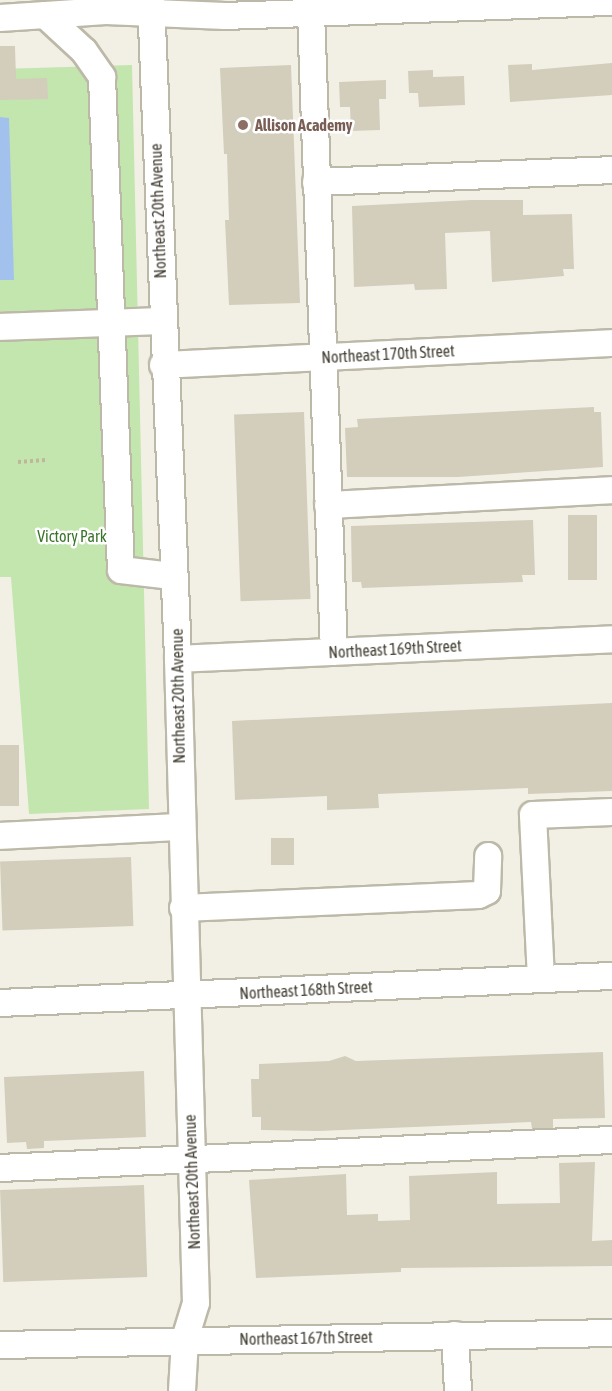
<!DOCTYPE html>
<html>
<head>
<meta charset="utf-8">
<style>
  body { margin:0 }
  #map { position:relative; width:612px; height:1391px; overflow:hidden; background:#f2f0e5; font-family:"Asap Condensed",sans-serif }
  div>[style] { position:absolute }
  .green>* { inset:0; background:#c3e5ae }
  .water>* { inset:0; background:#a2c2ed }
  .building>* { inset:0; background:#d3cdbb; transform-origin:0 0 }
  .path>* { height:4px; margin-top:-2px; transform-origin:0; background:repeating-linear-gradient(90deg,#beb799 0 3px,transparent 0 6px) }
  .roads { filter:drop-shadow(2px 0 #bdb9a8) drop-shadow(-2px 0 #bdb9a8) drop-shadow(0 2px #bdb9a8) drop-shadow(0 -2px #bdb9a8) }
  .minor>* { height:26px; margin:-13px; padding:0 13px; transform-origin:13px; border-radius:13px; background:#fff }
  .dots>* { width:16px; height:16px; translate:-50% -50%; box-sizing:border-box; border:3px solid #fff; border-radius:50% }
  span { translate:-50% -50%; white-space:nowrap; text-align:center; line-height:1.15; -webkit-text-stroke:5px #fff; paint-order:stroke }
  .education-label { font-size:16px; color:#785e54; font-weight:700 }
  .left { translate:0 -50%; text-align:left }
  .street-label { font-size:16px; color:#444035 }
  .park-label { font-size:16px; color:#3a732a }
</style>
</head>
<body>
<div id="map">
  <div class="green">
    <i style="clip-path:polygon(132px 65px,149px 809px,29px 814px,11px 577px,0 577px,0 69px)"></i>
  </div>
  <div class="water">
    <i style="clip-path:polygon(0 117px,9px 118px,14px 280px,0 280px)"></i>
  </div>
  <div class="building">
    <i style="clip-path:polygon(0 46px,15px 46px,16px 79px,47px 78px,48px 99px,0 100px)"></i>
    <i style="clip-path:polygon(612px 63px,612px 95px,510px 102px,508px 65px,532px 64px,532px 70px)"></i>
    <i style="clip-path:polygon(291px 65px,300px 303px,229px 305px,225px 220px,229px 220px,227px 154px,224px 154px,220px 68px)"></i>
    <i style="clip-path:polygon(433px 70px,433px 77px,464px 76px,465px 105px,419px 107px,418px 93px,409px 93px,408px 71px)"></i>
    <i style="clip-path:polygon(386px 80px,386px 99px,379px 99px,380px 130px,351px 131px,350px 107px,340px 107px,339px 82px)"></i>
    <i style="clip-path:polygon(472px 200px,523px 200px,523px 215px,572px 214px,574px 269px,563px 269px,564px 276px,492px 282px,490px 231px,445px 233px,447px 289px,415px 290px,414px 284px,354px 287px,352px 206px)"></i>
    <i style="clip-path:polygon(594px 407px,594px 412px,601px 412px,603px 467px,458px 477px,347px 477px,345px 428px,358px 427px,357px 419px)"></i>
    <i style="left:304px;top:412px;width:187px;height:70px;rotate:88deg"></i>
    <i style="left:568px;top:515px;width:29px;height:65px"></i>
    <i style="clip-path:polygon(533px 520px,535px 575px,522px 575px,523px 582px,362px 588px,361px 582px,352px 582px,351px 526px)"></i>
    <i style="clip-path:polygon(612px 703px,612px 791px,528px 794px,528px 788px,378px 794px,379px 808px,327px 810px,327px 796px,235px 800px,232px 721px)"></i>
    <i style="left:0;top:745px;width:19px;height:61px"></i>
    <i style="left:294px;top:838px;width:27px;height:23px;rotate:90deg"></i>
    <i style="left:131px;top:857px;width:69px;height:131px;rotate:88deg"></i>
    <i style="clip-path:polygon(603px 1052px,605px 1118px,553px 1119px,553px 1128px,532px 1129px,531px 1122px,318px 1131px,261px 1130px,261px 1117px,252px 1117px,251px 1079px,259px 1079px,259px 1064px,329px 1061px,345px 1056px,356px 1061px)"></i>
    <i style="clip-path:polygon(144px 1071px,146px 1137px,44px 1141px,44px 1148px,27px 1149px,26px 1142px,7px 1143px,4px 1077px)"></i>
    <i style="clip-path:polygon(595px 1162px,592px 1241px,612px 1240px,612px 1266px,401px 1268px,401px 1272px,256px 1278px,249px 1180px,346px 1174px,347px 1215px,378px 1214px,378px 1221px,410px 1220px,409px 1176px,497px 1172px,497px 1204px,560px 1203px,559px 1163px)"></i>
    <i style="left:144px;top:1185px;width:92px;height:144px;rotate:88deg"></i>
  </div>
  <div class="path">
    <i style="left:18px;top:462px;width:27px;rotate:-4deg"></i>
  </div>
  <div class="roads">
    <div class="minor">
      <i style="left:151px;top:0;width:660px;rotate:87.65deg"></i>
      <i style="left:178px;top:659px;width:644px;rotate:88.4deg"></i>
      <i style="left:196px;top:1303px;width:39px;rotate:107deg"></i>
      <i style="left:185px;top:1340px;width:51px;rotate:93.4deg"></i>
      <i style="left:311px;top:13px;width:639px;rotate:87.94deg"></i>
      <i style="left:45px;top:15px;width:53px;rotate:42.7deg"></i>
      <i style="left:84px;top:51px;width:32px;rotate:55deg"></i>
      <i style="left:102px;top:77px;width:493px;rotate:87.8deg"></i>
      <i style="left:121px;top:570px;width:51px;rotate:6.7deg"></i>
      <i style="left:0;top:18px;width:106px;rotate:-3.8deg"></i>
      <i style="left:106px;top:11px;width:119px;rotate:2.4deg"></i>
      <i style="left:225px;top:16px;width:387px;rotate:-2.1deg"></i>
      <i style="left:316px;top:182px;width:296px;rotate:-2.3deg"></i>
      <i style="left:0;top:327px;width:162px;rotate:-2.1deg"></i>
      <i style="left:163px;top:365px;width:450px;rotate:-2.8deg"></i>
      <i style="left:328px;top:505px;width:284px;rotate:-3deg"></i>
      <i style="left:178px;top:659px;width:434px;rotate:-2.6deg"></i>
      <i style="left:0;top:836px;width:180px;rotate:-2.9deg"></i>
      <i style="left:183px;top:908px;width:296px;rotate:-2.5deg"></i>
      <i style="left:479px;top:895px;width:9px;rotate:-27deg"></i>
      <i style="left:487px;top:891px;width:35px;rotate:-88deg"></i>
      <i style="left:541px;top:979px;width:164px;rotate:-92.8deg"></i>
      <i style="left:533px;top:815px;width:79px;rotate:-2.2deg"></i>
      <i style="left:0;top:1003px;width:613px;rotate:-2.53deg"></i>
      <i style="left:0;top:1168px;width:613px;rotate:-2.62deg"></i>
      <i style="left:455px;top:1335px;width:56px;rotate:86.9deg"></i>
      <i style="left:0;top:1345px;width:612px;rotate:-1.12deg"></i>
    </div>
  </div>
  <div class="dots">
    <i style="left:243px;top:125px;background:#8d6e63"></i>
  </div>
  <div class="education-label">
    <span class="left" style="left:255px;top:125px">Allison Academy</span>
  </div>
  <div class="street-label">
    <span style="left:158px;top:211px;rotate:-92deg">Northeast 20th Avenue</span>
    <span style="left:388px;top:354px;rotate:-3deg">Northeast 170th Street</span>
    <span style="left:395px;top:649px;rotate:-3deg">Northeast 169th Street</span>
    <span style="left:178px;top:696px;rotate:-91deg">Northeast 20th Avenue</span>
    <span style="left:306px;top:990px;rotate:-3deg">Northeast 168th Street</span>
    <span style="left:192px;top:1182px;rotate:-92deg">Northeast 20th Avenue</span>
    <span style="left:306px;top:1338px;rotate:-1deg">Northeast 167th Street</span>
  </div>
  <div class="park-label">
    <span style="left:72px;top:536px">Victory Park</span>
  </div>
</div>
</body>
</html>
